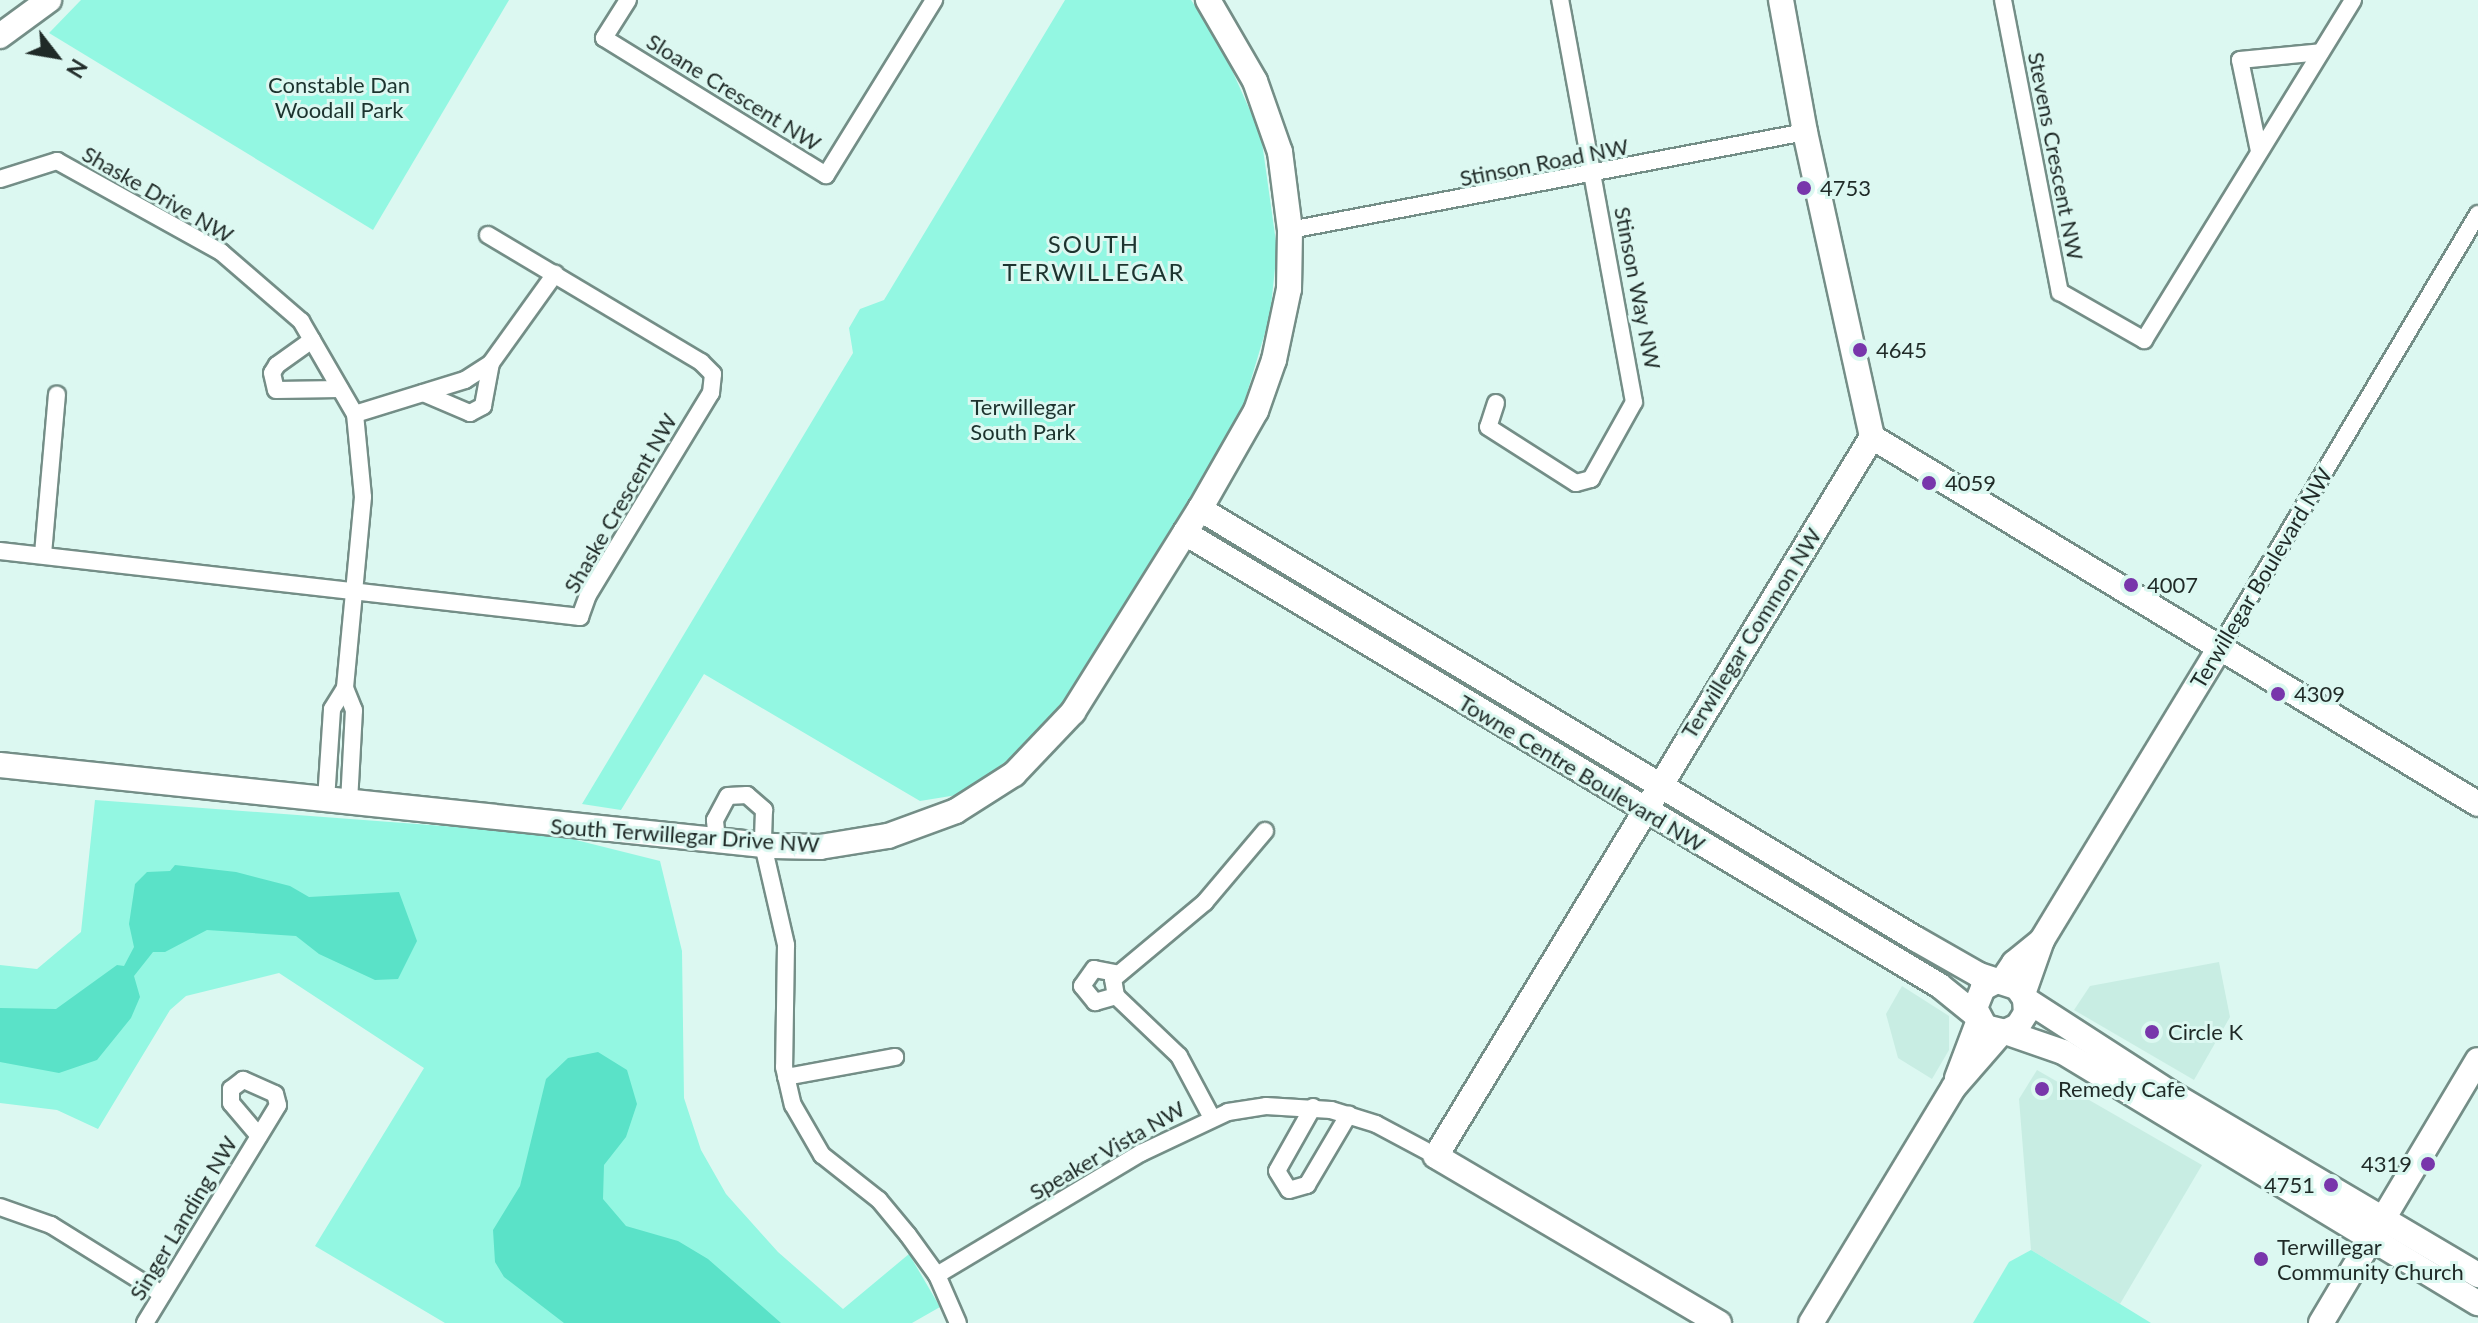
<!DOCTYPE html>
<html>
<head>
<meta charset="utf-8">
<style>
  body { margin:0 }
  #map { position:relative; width:2478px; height:1323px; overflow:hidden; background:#dcf8f1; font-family:Lato,sans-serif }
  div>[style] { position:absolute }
  .built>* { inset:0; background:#c8ede3 }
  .green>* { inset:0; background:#93f7e2 }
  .water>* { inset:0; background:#5ae2c8 }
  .roads { filter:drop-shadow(2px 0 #748e87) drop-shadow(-2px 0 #748e87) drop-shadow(0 2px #748e87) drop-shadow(0 -2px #748e87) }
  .street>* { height:16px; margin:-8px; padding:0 8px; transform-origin:8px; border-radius:8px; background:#fff }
  .secondary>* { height:24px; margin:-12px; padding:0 12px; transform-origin:12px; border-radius:12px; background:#fff }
  .dots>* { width:22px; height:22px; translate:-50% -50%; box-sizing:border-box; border:4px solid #dcf8f1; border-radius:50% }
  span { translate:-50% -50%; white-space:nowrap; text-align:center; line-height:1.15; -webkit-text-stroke:6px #dcf8f1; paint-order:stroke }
  .park-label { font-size:22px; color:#1c332e }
  .street-label { font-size:22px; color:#1f2a27 }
  .poi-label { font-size:22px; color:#1f2a27 }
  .left { translate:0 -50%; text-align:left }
  .right { translate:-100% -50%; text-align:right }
  .neighbourhood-label { font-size:24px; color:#1d342f; letter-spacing:2px }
  .north { position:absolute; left:16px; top:16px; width:80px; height:80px; -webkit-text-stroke:6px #dcf8f1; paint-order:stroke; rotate:121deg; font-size:22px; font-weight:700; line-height:32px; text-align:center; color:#1f2a27 }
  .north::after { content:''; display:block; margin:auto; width:28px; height:36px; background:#1f2a27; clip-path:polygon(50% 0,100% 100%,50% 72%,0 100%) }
</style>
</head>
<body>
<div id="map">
  <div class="built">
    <i style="clip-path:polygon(2219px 962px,2230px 1017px,2194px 1080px,2074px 1010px,2090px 986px)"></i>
    <i style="clip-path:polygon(1902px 986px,1949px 1016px,1949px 1050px,1932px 1079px,1898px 1058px,1886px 1014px)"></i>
    <i style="clip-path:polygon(2037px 1070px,2202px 1165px,2120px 1304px,2031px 1250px,2019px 1099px)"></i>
  </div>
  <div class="green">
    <i style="clip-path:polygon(81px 0,509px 0,373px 230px,49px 33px)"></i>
    <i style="clip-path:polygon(1065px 0,1191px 0,1218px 39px,1261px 135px,1277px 249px,1270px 316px,1244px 403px,1205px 473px,1071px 694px,1026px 746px,963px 794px,920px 801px,704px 674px,621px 810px,582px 804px,853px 353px,849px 328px,860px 309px,884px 300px)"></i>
    <i style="clip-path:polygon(95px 800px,552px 834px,660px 861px,682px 951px,684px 1098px,701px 1150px,726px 1194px,778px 1252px,843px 1309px,909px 1254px,940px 1307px,912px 1323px,445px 1323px,315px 1246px,424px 1068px,279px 973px,186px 996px,170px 1010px,98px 1129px,57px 1110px,0 1103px,0 965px,37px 969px,81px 932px)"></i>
    <i style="clip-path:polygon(2031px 1250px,2120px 1304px,2151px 1323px,1973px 1323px,2009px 1262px)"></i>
  </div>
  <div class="water">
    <i style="clip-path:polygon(175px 865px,236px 872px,290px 886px,309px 897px,399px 892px,417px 941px,398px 979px,375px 980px,319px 954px,296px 936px,207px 930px,165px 952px,153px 952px,134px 976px,140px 997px,131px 1018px,97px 1060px,59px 1073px,0 1062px,0 1008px,56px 1009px,117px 965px,124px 966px,134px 947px,129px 924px,135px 884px,147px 872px,170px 871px)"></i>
    <i style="clip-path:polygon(598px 1052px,627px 1070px,637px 1104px,626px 1137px,604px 1165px,603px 1199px,626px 1226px,678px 1241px,708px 1259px,781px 1323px,564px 1323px,504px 1277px,495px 1262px,493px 1230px,520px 1186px,546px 1079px,568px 1058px)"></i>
  </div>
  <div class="roads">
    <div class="street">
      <i style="left:628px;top:0;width:45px;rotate:122.3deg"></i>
      <i style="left:604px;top:38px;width:261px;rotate:31.7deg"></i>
      <i style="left:826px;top:175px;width:206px;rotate:-58.3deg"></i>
      <i style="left:2003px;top:0;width:298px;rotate:79deg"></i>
      <i style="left:2060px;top:292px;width:97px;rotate:29.7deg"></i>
      <i style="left:2144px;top:340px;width:399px;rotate:-58.4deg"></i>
      <i style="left:2259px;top:151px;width:93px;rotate:-101.8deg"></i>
      <i style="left:2240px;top:60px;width:81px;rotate:-5.6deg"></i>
      <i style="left:0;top:179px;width:60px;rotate:-17.5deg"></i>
      <i style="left:57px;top:161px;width:188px;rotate:29deg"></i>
      <i style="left:221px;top:252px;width:106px;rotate:40.8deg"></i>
      <i style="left:301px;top:321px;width:108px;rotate:59.9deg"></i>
      <i style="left:355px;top:414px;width:83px;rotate:84.5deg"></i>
      <i style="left:363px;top:497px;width:192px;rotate:95.4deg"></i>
      <i style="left:345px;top:688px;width:24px;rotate:68deg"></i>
      <i style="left:354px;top:710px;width:92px;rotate:93.1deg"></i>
      <i style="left:1290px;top:230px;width:524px;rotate:-10.77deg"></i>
      <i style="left:312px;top:340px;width:43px;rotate:144.5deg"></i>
      <i style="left:277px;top:365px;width:9px;rotate:122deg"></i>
      <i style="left:272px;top:373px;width:17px;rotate:77deg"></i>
      <i style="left:276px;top:390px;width:64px;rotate:-0.9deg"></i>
      <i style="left:423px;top:393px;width:51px;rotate:23.1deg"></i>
      <i style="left:470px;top:413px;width:15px;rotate:-28deg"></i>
      <i style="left:483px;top:406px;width:44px;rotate:-79.5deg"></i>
      <i style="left:1496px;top:403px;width:25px;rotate:108deg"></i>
      <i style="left:1488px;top:427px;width:104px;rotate:32.5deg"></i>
      <i style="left:1576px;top:483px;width:16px;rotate:-15deg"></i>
      <i style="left:1591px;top:479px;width:88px;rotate:-60.8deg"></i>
      <i style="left:1634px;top:402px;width:409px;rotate:-100.4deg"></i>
      <i style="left:355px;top:414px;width:115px;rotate:-17.2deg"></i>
      <i style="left:465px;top:380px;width:31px;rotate:-33deg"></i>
      <i style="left:491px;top:363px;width:110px;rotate:-54.3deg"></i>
      <i style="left:0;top:551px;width:584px;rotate:6.49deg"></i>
      <i style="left:580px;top:617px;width:23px;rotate:-70deg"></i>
      <i style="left:588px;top:595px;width:237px;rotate:-58.7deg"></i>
      <i style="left:711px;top:393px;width:19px;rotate:-84deg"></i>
      <i style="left:713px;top:374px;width:17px;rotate:-135deg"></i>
      <i style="left:701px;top:362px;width:248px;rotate:-149.2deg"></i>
      <i style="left:43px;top:554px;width:160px;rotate:-85deg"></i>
      <i style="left:2220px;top:647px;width:504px;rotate:-59.21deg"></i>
      <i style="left:326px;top:800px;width:91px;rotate:-86.2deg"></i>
      <i style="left:332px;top:709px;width:25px;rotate:-58deg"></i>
      <i style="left:717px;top:840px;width:20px;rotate:-96deg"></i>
      <i style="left:715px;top:820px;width:27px;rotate:-62deg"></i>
      <i style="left:728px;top:796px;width:19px;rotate:-3deg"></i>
      <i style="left:747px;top:795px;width:23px;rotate:41deg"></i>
      <i style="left:764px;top:810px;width:35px;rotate:92deg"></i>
      <i style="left:763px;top:845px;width:103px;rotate:77deg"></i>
      <i style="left:786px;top:945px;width:122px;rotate:90.9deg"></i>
      <i style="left:784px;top:1067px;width:39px;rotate:77deg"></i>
      <i style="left:793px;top:1105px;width:58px;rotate:59.9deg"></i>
      <i style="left:822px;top:1155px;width:73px;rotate:38.3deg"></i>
      <i style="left:879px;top:1200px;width:45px;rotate:50.4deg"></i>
      <i style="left:908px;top:1235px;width:49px;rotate:54.1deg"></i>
      <i style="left:937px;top:1275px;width:52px;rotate:66.4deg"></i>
      <i style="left:1115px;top:973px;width:21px;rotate:-169deg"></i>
      <i style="left:1094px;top:969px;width:21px;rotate:125deg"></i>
      <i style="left:1082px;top:986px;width:21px;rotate:51deg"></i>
      <i style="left:1095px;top:1002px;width:22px;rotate:-16deg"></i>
      <i style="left:786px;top:1077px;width:111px;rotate:-10.4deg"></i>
      <i style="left:1313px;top:1107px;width:73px;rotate:119.4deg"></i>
      <i style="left:1277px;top:1171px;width:22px;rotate:58deg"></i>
      <i style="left:1289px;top:1190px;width:19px;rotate:-16deg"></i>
      <i style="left:1307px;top:1185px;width:82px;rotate:-59.4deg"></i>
      <i style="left:1211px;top:1116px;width:68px;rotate:-118.1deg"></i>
      <i style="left:1179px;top:1056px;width:87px;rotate:-136.4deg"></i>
      <i style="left:1116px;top:996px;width:17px;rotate:-100deg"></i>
      <i style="left:1113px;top:979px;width:120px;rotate:-39.9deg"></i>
      <i style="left:1205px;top:902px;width:93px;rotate:-49.8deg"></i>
      <i style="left:0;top:1207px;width:54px;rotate:19.4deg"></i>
      <i style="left:51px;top:1225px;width:131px;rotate:31.9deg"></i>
      <i style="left:937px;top:1275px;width:238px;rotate:-30.9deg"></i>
      <i style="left:1141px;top:1153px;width:96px;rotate:-25.2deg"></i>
      <i style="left:1228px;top:1112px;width:38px;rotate:-9deg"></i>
      <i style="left:1266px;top:1106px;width:65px;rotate:3.5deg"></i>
      <i style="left:1331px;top:1110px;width:47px;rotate:17.3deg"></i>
      <i style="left:1376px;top:1124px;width:68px;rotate:28.1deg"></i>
      <i style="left:145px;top:1323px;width:255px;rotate:-58.6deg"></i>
      <i style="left:278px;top:1105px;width:11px;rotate:-105deg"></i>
      <i style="left:275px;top:1094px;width:35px;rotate:-156deg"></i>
      <i style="left:243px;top:1080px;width:15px;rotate:143deg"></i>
      <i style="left:231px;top:1089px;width:14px;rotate:90deg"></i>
      <i style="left:231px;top:1103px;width:43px;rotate:49.7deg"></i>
    </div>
    <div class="secondary">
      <i style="left:1781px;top:0;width:134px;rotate:79.7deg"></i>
      <i style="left:1805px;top:132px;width:312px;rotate:77.6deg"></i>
      <i style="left:0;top:36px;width:61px;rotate:-36.3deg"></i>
      <i style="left:1872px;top:437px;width:708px;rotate:31.2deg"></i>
      <i style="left:1200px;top:509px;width:835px;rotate:30.99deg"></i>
      <i style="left:1916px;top:939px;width:73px;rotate:29.7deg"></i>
      <i style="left:1979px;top:975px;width:40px;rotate:18deg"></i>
      <i style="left:2017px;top:987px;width:14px;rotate:56deg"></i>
      <i style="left:2025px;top:999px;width:14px;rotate:86deg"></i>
      <i style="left:2026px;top:1013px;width:15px;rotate:122deg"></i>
      <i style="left:2018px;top:1026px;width:14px;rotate:155deg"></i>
      <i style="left:2005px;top:1032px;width:21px;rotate:-166deg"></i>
      <i style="left:1985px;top:1027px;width:21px;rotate:-118deg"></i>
      <i style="left:1975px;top:1008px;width:22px;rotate:-68deg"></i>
      <i style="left:1983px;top:988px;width:16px;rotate:-27deg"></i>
      <i style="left:1185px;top:533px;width:880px;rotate:30.96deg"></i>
      <i style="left:1940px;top:986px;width:46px;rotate:38.9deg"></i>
      <i style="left:0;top:765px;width:777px;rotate:5.98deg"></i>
      <i style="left:773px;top:846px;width:47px;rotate:1.2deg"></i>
      <i style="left:820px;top:847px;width:69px;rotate:-9.2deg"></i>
      <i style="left:888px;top:836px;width:72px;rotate:-20.2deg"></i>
      <i style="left:956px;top:811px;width:69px;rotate:-32.5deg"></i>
      <i style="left:1014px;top:774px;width:86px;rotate:-46.4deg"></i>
      <i style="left:1073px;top:712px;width:239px;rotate:-58deg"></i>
      <i style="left:1200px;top:509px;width:113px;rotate:-60.3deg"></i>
      <i style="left:1256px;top:411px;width:54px;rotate:-70.6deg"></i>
      <i style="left:1274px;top:360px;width:73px;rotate:-78.1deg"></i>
      <i style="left:1289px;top:289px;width:59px;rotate:-89deg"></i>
      <i style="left:1290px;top:230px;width:79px;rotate:-97.3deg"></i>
      <i style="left:1280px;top:152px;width:75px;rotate:-109.4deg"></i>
      <i style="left:1255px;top:81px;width:94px;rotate:-120.1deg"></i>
      <i style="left:2002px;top:981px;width:22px;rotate:-56deg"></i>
      <i style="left:2014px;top:963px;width:36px;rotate:-39deg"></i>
      <i style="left:2023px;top:994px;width:57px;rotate:-70.6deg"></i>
      <i style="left:2042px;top:940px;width:343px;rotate:-58.7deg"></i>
      <i style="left:2025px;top:999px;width:175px;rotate:32.9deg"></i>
      <i style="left:2172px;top:1094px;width:356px;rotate:30.6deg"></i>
      <i style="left:2005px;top:1032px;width:61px;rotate:19deg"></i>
      <i style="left:2063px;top:1052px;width:485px;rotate:31.2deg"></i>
      <i style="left:1957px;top:1078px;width:62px;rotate:-69.2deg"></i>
      <i style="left:1719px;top:1323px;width:329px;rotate:-149.5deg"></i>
      <i style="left:1436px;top:1156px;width:841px;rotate:-58.77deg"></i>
      <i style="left:1811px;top:1323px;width:276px;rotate:-58.8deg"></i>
      <i style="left:1954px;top:1087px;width:73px;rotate:-48.9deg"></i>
      <i style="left:2321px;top:1323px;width:306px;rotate:-59.2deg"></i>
    </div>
  </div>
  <div class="dots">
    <i style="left:1804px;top:188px;background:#7836ab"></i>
    <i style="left:1860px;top:350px;background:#7836ab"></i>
    <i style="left:1929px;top:483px;background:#7836ab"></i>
    <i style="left:2131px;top:585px;background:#7836ab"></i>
    <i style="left:2278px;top:694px;background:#7836ab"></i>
    <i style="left:2152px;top:1032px;background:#7836ab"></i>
    <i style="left:2042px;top:1089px;background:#7836ab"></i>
    <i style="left:2428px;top:1164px;background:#7836ab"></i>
    <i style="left:2331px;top:1185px;background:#7836ab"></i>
    <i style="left:2261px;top:1259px;background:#7836ab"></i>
  </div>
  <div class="park-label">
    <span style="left:339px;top:97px">Constable Dan<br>Woodall Park</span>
    <span style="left:1023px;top:419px">Terwillegar<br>South Park</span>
  </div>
  <div class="street-label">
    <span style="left:734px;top:92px;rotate:32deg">Sloane Crescent NW</span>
    <span style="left:2056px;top:156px;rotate:79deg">Stevens Crescent NW</span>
    <span style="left:1544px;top:162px;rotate:-11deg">Stinson Road NW</span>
    <span style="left:158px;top:194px;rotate:30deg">Shaske Drive NW</span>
    <span style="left:1638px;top:288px;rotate:79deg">Stinson Way NW</span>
    <span style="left:620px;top:503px;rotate:-60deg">Shaske Crescent NW</span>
    <span style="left:2261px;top:578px;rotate:-59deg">Terwillegar Boulevard NW</span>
    <span style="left:1751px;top:633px;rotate:-58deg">Terwillegar Common NW</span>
    <span style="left:1582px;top:773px;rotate:31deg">Towne Centre Boulevard NW</span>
    <span style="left:685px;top:835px;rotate:4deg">South Terwillegar Drive NW</span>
    <span style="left:1107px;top:1150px;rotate:-30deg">Speaker Vista NW</span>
    <span style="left:183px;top:1218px;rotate:-59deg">Singer Landing NW</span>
  </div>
  <div class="poi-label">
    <span class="left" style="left:1820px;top:188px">4753</span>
    <span class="left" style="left:1876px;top:350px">4645</span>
    <span class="left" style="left:1945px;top:483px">4059</span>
    <span class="left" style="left:2147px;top:585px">4007</span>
    <span class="left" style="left:2294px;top:694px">4309</span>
    <span class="left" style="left:2168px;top:1032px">Circle K</span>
    <span class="left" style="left:2058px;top:1089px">Remedy Cafe</span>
    <span class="right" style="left:2412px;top:1164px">4319</span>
    <span class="right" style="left:2315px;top:1185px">4751</span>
    <span class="left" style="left:2277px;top:1259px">Terwillegar<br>Community Church</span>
  </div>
  <div class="neighbourhood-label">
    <span style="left:1094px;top:258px">SOUTH<br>TERWILLEGAR</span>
  </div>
  <div class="north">N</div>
</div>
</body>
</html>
